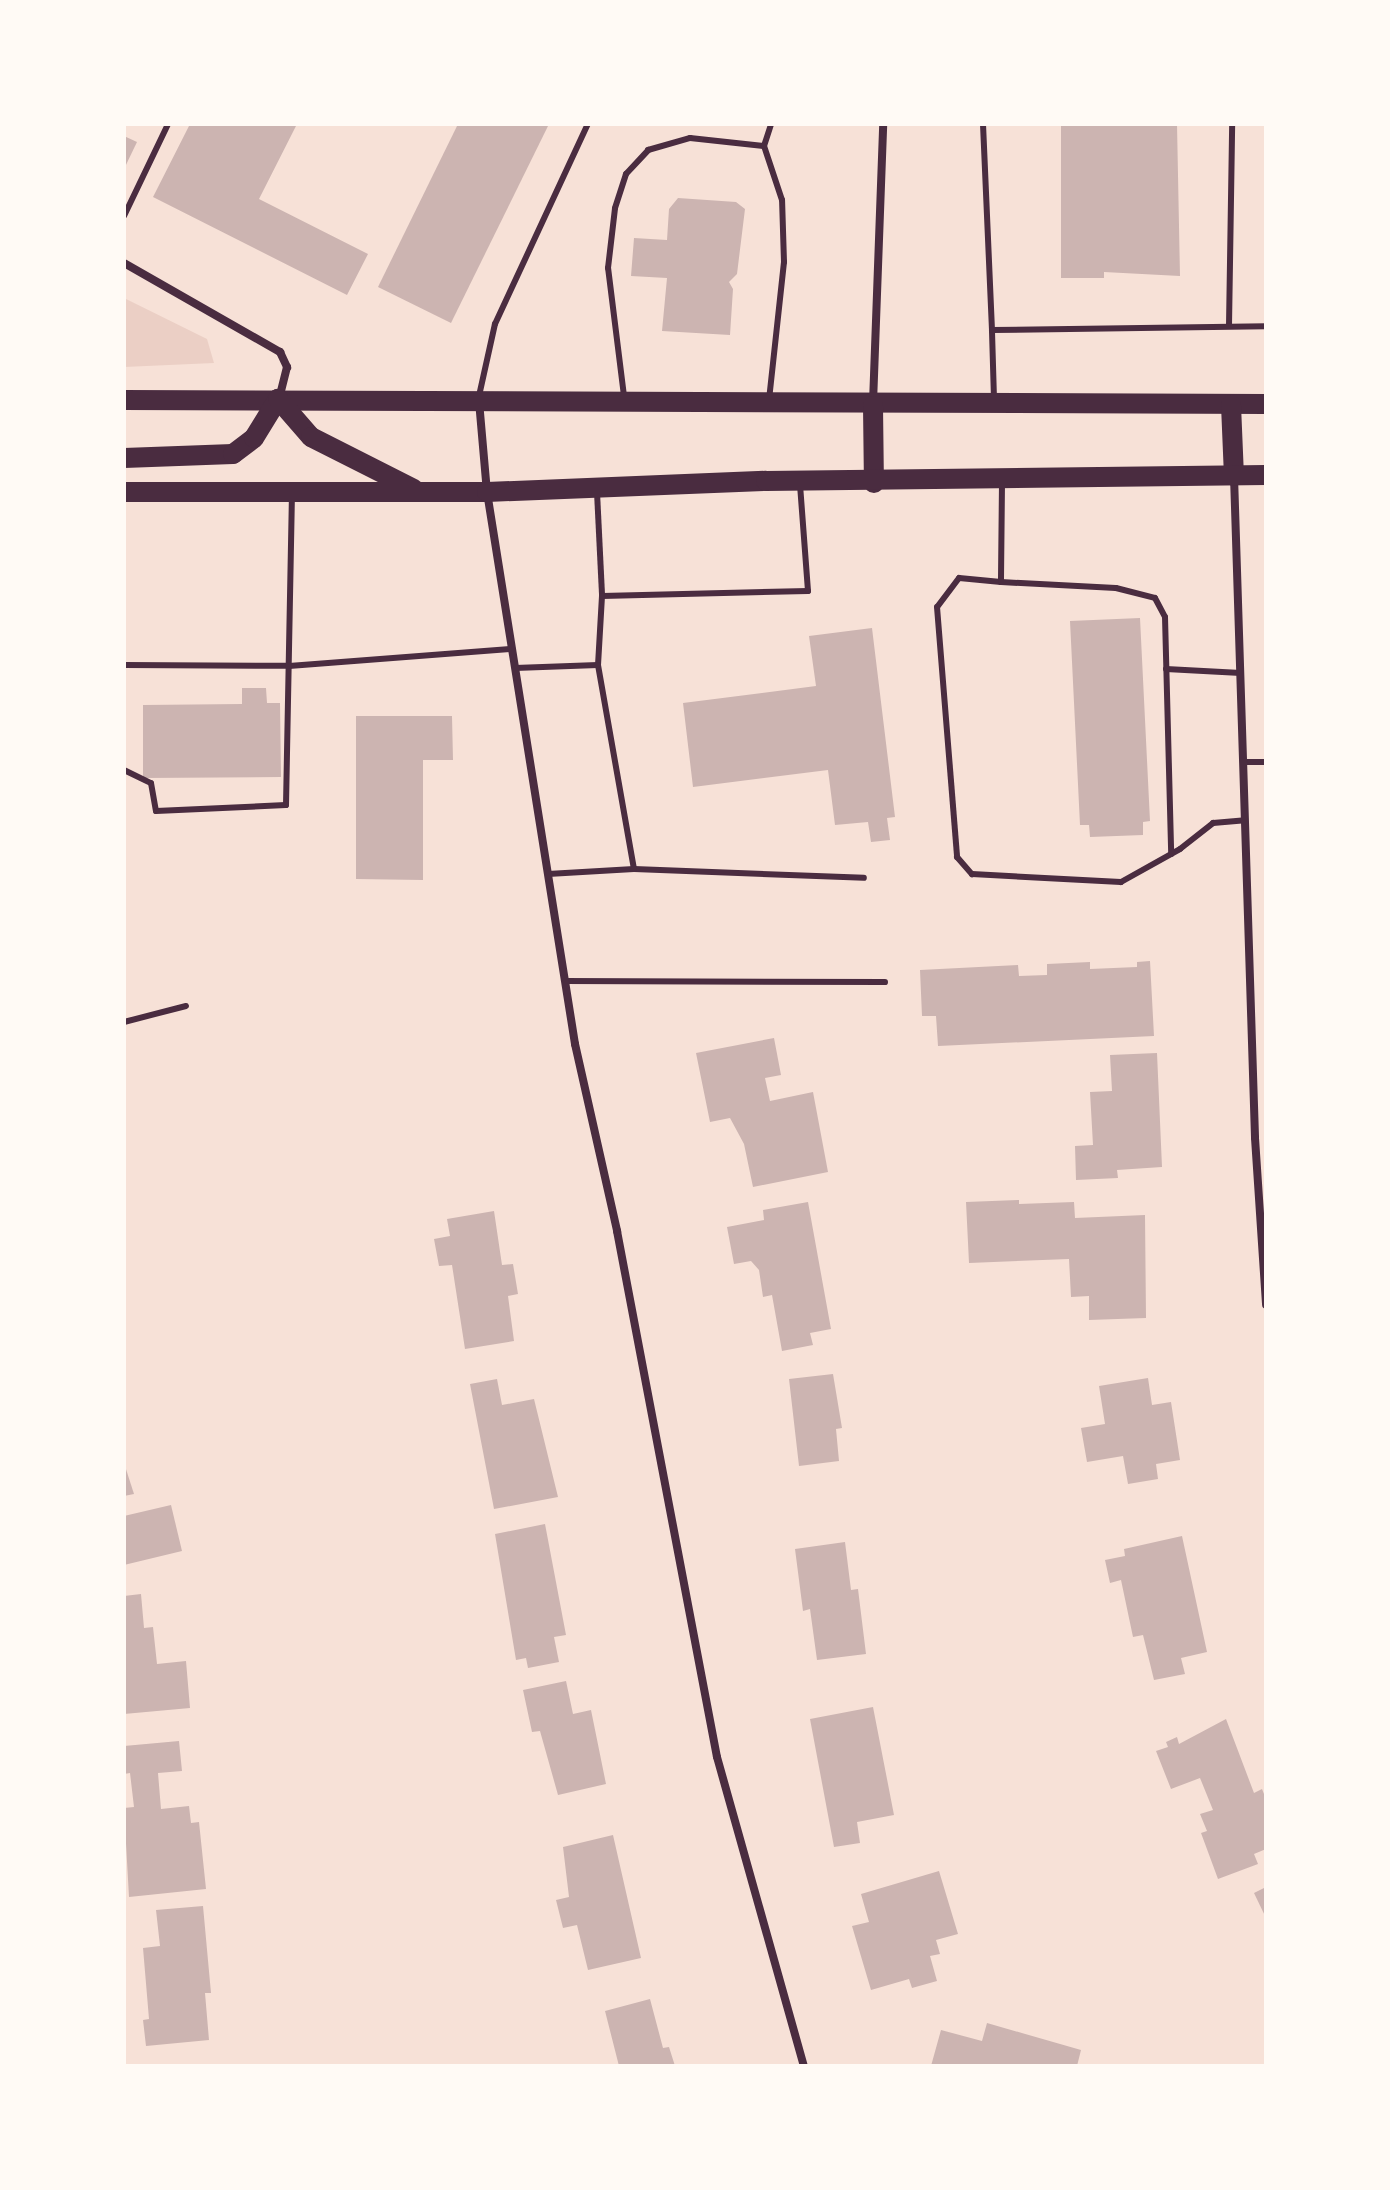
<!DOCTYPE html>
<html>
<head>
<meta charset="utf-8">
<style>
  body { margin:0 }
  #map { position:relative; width:1390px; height:2190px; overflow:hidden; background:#f7e1d7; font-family:Signika,sans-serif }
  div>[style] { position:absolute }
  .green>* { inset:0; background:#ebcfc5 }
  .building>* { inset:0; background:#ccb4b1 }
  .service>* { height:6px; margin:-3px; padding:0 3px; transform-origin:3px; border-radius:3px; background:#4a2c40 }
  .minor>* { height:8px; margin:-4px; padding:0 4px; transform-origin:4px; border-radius:4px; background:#4a2c40 }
  .primary>* { height:20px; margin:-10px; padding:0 10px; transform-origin:10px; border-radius:10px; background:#4a2c40 }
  span { translate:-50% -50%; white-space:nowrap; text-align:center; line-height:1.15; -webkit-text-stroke:8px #fffaf5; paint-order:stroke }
  .frame { position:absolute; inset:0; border:126px solid #fffaf5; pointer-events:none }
</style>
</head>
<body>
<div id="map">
  <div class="green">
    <i style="clip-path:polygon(124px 298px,207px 339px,214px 363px,124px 367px)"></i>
  </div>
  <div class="building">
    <i style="clip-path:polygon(190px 124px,297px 124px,259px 199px,368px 254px,347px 295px,153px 197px)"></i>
    <i style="clip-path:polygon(458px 124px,549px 124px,451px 323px,378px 287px)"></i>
    <i style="clip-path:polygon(1061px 124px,1177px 124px,1180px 276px,1104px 272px,1104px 278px,1061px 278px)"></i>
    <i style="clip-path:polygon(124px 136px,137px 142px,124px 169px)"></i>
    <i style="clip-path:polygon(678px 198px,736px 202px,745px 209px,737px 274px,729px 282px,733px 289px,730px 335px,662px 331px,667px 278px,631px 276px,634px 238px,667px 240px,669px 209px)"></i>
    <i style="clip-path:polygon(1140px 618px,1150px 821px,1143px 822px,1143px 835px,1090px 837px,1089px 825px,1080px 825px,1070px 621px)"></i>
    <i style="clip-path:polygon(872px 628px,895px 817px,887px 818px,890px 840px,871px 842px,868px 822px,835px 825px,828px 770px,693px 787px,683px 703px,816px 686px,809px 636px)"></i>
    <i style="clip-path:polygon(242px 688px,266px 688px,267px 703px,280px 703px,281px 777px,143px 778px,143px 705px,242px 704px)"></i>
    <i style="clip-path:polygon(356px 716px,452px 716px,453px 760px,423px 760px,423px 880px,356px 879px)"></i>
    <i style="clip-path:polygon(1150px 961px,1154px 1036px,938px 1046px,936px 1016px,922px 1016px,920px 970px,1018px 965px,1019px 976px,1047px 975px,1047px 964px,1090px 962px,1090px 969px,1137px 967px,1137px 962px)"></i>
    <i style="clip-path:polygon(774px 1038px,781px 1075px,765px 1078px,770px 1101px,813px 1092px,828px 1172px,753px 1187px,744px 1144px,730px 1118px,710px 1122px,696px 1053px)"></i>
    <i style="clip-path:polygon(1157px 1053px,1162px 1167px,1117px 1170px,1118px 1178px,1076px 1180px,1075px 1146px,1093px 1145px,1090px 1092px,1112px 1091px,1110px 1055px)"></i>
    <i style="clip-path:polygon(1019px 1200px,1019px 1204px,1074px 1202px,1075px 1218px,1145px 1215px,1146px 1318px,1089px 1320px,1089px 1296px,1071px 1297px,1069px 1259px,969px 1263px,966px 1202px)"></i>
    <i style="clip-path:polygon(808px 1202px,831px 1329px,810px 1333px,813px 1345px,782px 1351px,772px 1295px,763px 1297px,759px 1270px,751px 1261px,734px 1264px,727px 1227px,764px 1220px,763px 1210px)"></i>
    <i style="clip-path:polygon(494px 1211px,502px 1265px,513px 1264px,518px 1294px,508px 1296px,514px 1341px,465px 1349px,452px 1265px,439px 1266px,434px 1239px,450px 1236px,447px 1219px)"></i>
    <i style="clip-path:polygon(833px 1374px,842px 1428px,836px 1429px,839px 1461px,799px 1466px,789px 1379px)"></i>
    <i style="clip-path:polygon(1148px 1378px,1152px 1405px,1171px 1402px,1180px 1460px,1156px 1464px,1158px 1479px,1128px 1484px,1123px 1456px,1087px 1462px,1081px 1428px,1105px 1424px,1099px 1386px)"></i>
    <i style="clip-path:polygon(497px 1379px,502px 1405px,534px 1399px,558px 1497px,494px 1509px,470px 1384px)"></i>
    <i style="clip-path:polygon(124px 1463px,134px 1494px,124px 1496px)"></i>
    <i style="clip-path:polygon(171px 1505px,182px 1551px,124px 1565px,124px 1516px)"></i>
    <i style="clip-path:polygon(545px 1524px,566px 1635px,554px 1637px,559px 1662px,528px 1668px,526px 1658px,516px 1660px,495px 1534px)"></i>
    <i style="clip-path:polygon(1182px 1536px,1207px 1652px,1181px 1658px,1185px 1674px,1154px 1680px,1143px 1635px,1133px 1637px,1121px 1580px,1110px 1583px,1105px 1560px,1125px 1556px,1124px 1549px)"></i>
    <i style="clip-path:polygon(845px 1542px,851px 1590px,858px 1589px,866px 1654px,817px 1660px,810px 1609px,803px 1611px,795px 1549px)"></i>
    <i style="clip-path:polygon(141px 1594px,144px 1628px,153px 1627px,157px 1664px,186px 1661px,190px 1708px,124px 1714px,124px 1596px)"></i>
    <i style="clip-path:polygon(566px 1681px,573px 1714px,591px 1710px,606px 1784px,558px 1795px,540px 1731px,532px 1732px,523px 1690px)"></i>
    <i style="clip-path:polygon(873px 1707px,894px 1815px,857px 1822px,860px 1843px,834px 1847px,810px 1719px)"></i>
    <i style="clip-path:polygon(1226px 1719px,1254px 1793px,1262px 1789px,1266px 1799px,1266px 1849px,1254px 1854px,1258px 1864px,1218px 1879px,1201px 1833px,1207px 1831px,1200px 1814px,1213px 1810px,1200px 1778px,1171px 1789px,1156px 1751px,1168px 1747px,1166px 1742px,1177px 1737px,1179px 1744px)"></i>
    <i style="clip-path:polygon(179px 1741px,182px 1771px,158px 1773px,161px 1809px,189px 1806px,191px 1823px,199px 1822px,206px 1889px,129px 1897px,124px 1808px,134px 1807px,130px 1773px,124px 1774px,124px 1746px)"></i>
    <i style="clip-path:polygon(613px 1835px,641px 1958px,588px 1970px,577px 1925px,563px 1928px,556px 1900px,569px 1897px,563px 1847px)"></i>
    <i style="clip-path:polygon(939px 1871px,958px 1934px,936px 1940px,940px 1954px,930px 1956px,937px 1981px,912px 1988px,909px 1979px,871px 1990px,852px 1926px,869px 1922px,861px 1894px)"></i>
    <i style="clip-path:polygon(1266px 1887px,1266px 1918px,1254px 1893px)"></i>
    <i style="clip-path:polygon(203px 1906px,211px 1993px,205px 1993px,209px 2040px,146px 2046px,143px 2020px,149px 2019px,143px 1948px,160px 1946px,156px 1910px)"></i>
    <i style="clip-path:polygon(650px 1999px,663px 2048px,669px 2047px,675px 2066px,619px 2066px,605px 2011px)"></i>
    <i style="clip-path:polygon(987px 2023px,1081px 2050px,1077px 2066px,931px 2066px,941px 2030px,982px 2041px)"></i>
  </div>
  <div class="service">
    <i style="left:983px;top:124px;width:206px;rotate:87.5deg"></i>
    <i style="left:124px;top:216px;width:102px;rotate:-64.4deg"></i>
    <i style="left:1229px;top:326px;width:202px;rotate:-89.1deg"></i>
    <i style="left:479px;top:396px;width:74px;rotate:-77.5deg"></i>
    <i style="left:495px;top:324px;width:221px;rotate:-65.1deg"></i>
    <i style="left:624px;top:396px;width:129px;rotate:-97.1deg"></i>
    <i style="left:608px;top:268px;width:60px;rotate:-83.3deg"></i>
    <i style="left:615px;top:208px;width:36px;rotate:-72deg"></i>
    <i style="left:626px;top:174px;width:33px;rotate:-47deg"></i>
    <i style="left:648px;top:150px;width:44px;rotate:-15.9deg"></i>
    <i style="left:690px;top:138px;width:74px;rotate:6.2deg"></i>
    <i style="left:994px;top:399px;width:69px;rotate:-91.7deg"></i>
    <i style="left:992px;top:330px;width:274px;rotate:-0.8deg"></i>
    <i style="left:769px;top:400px;width:139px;rotate:-83.8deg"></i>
    <i style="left:784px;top:262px;width:62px;rotate:-91.8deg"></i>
    <i style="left:782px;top:200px;width:57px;rotate:-108.4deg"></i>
    <i style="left:764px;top:146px;width:23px;rotate:-72deg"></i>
    <i style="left:1002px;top:483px;width:99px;rotate:90.6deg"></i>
    <i style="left:1001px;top:582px;width:42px;rotate:-174.6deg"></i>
    <i style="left:959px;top:578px;width:36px;rotate:127deg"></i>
    <i style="left:937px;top:607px;width:251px;rotate:85.4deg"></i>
    <i style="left:957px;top:857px;width:23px;rotate:49deg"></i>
    <i style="left:972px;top:874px;width:149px;rotate:3.1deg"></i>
    <i style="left:1121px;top:882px;width:68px;rotate:-29.2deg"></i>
    <i style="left:1180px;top:849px;width:42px;rotate:-38.2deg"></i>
    <i style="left:1213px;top:823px;width:32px;rotate:-5deg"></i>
    <i style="left:597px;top:492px;width:104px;rotate:87.2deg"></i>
    <i style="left:602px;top:596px;width:206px;rotate:-1.4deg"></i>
    <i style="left:808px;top:591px;width:106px;rotate:-94.3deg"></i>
    <i style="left:1001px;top:582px;width:115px;rotate:3deg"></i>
    <i style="left:1116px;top:588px;width:40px;rotate:14.4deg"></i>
    <i style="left:1155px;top:598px;width:21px;rotate:62deg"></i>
    <i style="left:1165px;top:617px;width:237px;rotate:88.5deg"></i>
    <i style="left:602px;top:596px;width:69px;rotate:93.3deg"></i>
    <i style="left:598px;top:665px;width:207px;rotate:80deg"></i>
    <i style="left:634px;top:869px;width:230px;rotate:2.2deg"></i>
    <i style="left:124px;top:665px;width:165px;rotate:0.3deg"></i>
    <i style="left:289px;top:666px;width:224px;rotate:-4.4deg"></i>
    <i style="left:515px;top:668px;width:83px;rotate:-2.1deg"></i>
    <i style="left:1166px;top:669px;width:75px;rotate:3.1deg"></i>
    <i style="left:1243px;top:762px;width:23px"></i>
    <i style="left:124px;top:770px;width:30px;rotate:26deg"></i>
    <i style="left:151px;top:783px;width:28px;rotate:80deg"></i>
    <i style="left:156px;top:811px;width:130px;rotate:-2.6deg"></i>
    <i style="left:286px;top:805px;width:310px;rotate:-88.9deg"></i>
    <i style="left:548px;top:874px;width:86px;rotate:-3.3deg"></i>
    <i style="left:565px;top:981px;width:320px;rotate:0.2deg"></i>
    <i style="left:124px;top:1022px;width:64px;rotate:-14.5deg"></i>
  </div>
  <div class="minor">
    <i style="left:124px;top:263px;width:180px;rotate:29.7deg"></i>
    <i style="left:280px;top:352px;width:17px;rotate:65deg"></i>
    <i style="left:287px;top:367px;width:32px;rotate:104deg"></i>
    <i style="left:479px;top:401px;width:91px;rotate:85deg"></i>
    <i style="left:487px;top:492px;width:559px;rotate:80.94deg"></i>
    <i style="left:575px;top:1044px;width:192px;rotate:77.3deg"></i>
    <i style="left:617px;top:1231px;width:535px;rotate:79.24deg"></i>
    <i style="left:717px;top:1757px;width:321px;rotate:74.3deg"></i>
    <i style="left:873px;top:403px;width:279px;rotate:-87.9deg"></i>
    <i style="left:1234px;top:476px;width:662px;rotate:88.18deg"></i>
    <i style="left:1255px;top:1138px;width:167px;rotate:86.2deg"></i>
  </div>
  <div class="primary">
    <i style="left:124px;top:400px;width:1142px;rotate:0.2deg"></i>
    <i style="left:1231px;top:405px;width:71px;rotate:87.6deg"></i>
    <i style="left:873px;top:406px;width:77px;rotate:89.3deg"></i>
    <i style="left:124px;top:458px;width:109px;rotate:-2.1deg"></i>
    <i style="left:233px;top:454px;width:26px;rotate:-37deg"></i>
    <i style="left:254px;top:438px;width:46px;rotate:-58.4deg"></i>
    <i style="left:278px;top:399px;width:50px;rotate:49deg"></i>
    <i style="left:311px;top:437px;width:115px;rotate:26.8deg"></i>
    <i style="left:124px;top:492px;width:363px"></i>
    <i style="left:487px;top:492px;width:279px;rotate:-2.3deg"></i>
    <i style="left:766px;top:481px;width:500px;rotate:-0.69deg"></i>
  </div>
  <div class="frame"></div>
</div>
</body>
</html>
